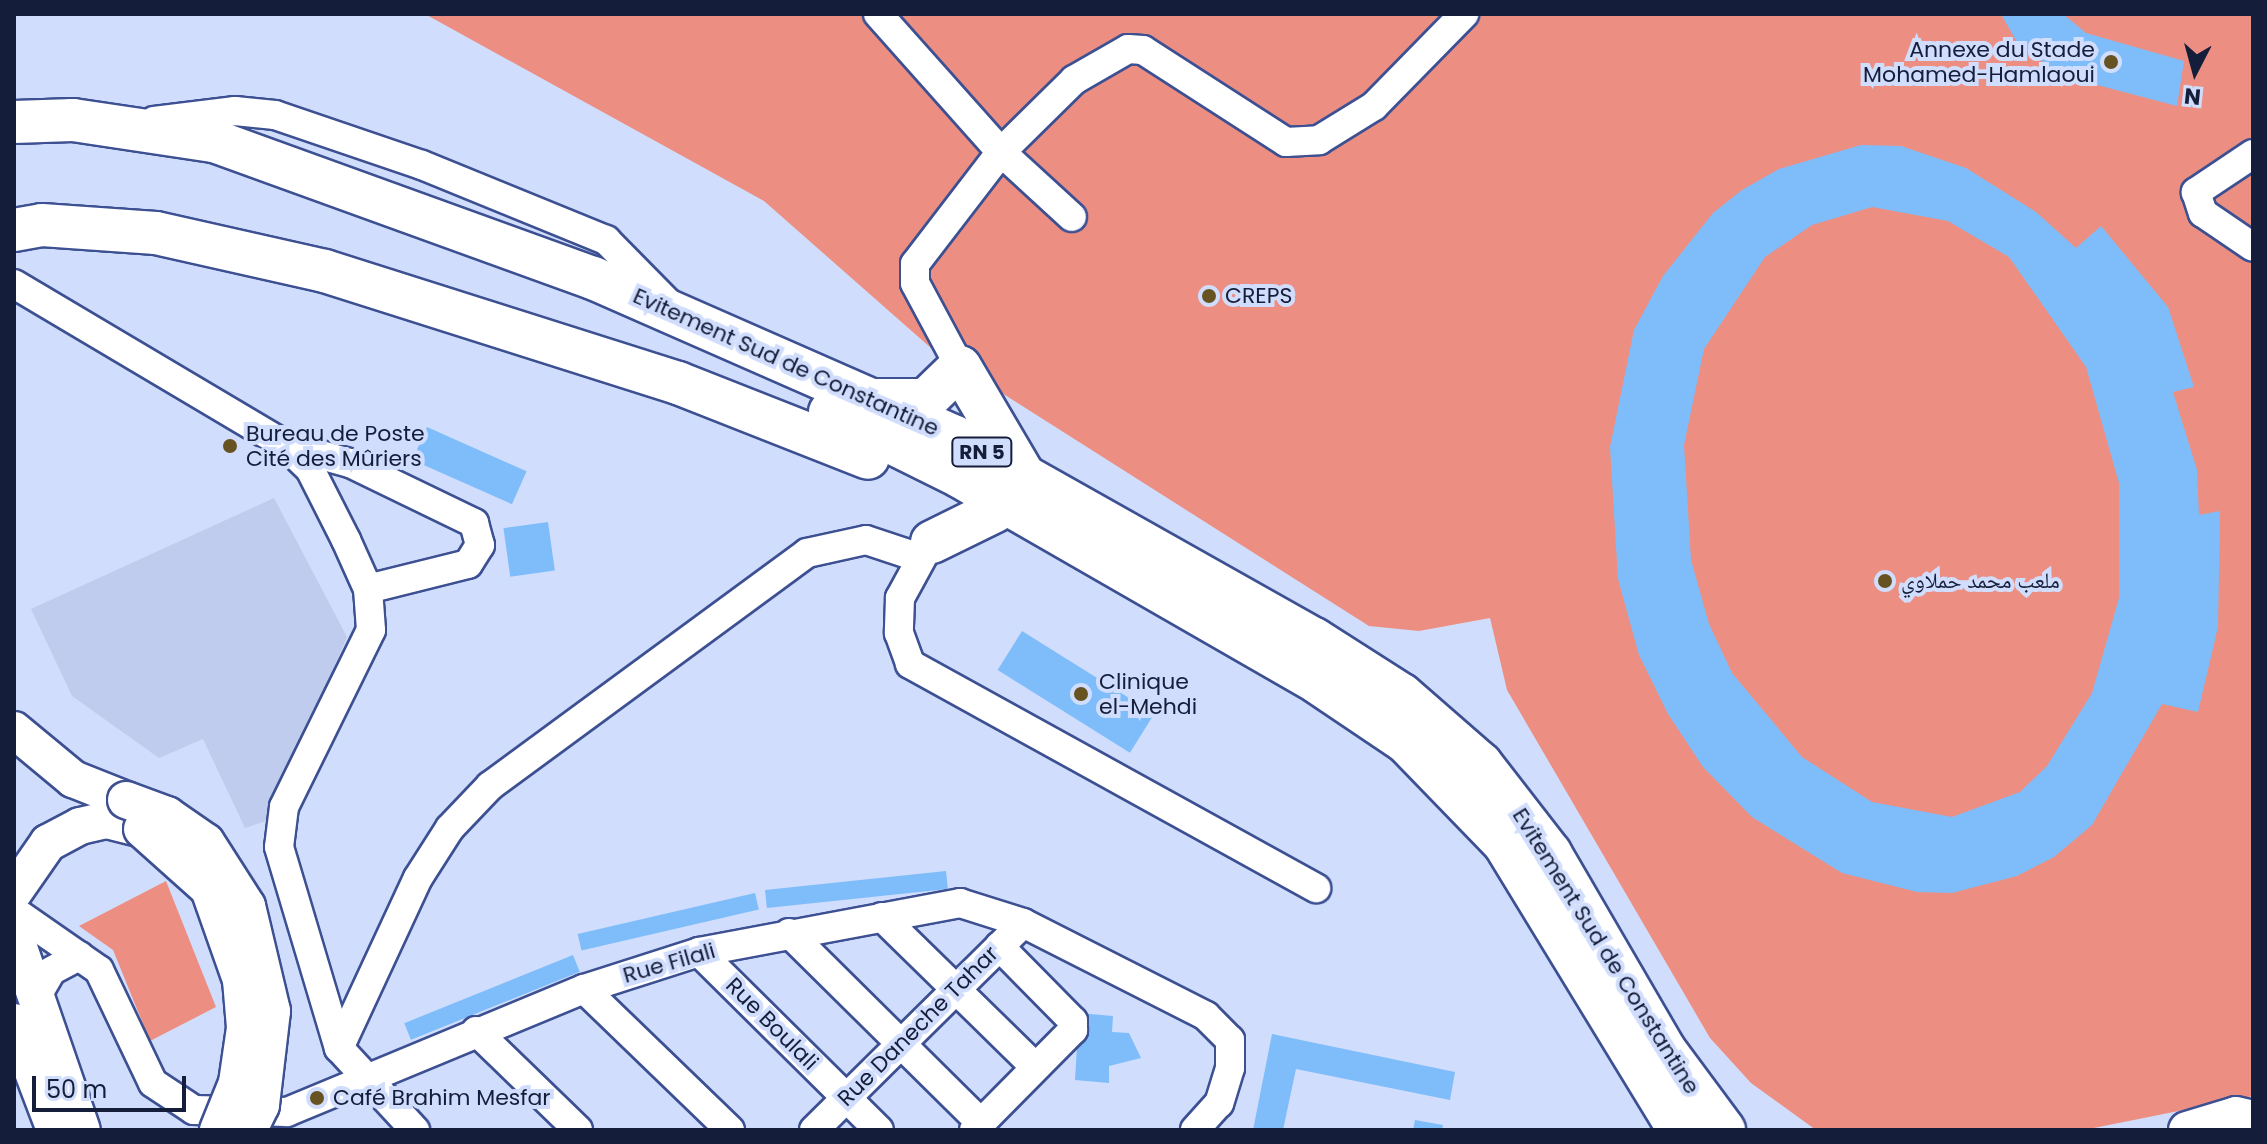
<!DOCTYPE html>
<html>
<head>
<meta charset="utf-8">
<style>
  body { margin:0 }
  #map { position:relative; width:2267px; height:1144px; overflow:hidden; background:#d1ddfc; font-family:Poppins,"Noto Naskh Arabic",sans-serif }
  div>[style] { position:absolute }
  .built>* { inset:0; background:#c0cced }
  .green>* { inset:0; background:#ec8f82 }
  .building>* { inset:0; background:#7ebdfa; transform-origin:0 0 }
  .roads { filter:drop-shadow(2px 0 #3c5092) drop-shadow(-2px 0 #3c5092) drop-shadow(0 2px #3c5092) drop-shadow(0 -2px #3c5092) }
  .minor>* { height:28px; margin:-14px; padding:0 14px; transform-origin:14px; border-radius:14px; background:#fff }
  .major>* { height:36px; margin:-18px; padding:0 18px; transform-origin:18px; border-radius:18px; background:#fff }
  .highway>* { height:42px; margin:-21px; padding:0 21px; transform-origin:21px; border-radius:21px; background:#fff }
  .bridges { filter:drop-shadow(2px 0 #3c5092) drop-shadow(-2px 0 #3c5092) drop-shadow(0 2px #3c5092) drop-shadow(0 -2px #3c5092) }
  .major-bridge>* { height:36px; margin:-18px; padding:0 18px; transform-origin:18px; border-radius:18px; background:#fff }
  .dots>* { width:22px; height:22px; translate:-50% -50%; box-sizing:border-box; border:4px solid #d1ddfc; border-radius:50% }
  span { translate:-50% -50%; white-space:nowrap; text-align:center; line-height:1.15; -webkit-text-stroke:8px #d1ddfc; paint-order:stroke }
  .shield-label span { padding:2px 6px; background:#d1ddfc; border:2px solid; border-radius:6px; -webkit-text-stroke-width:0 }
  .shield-label { font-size:20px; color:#141d39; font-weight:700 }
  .poi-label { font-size:22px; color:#141d39 }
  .right { translate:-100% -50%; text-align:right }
  .left { translate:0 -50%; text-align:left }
  .street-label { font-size:22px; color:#141d39 }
  .frame { position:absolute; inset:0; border:16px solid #141d39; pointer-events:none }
  .north { position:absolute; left:2155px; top:32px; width:80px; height:80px; -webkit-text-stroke:6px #d1ddfc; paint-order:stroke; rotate:186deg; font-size:22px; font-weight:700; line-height:32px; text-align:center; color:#141d39 }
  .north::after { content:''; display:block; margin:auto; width:28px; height:36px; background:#141d39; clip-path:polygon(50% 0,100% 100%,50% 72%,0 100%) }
  .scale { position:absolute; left:32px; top:1076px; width:154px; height:36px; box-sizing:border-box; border:4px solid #141d39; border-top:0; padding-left:10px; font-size:24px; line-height:28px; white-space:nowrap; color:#141d39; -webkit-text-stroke:6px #d1ddfc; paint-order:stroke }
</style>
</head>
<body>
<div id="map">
  <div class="built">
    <i style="clip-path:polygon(274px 498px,347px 637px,269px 820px,245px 828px,203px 739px,159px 758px,72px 696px,31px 609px)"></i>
  </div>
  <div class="green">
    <i style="clip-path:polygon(425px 14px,2253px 14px,2253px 1096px,2084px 1130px,1816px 1130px,1751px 1083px,1710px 1038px,1507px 690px,1490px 618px,1419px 631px,1369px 626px,931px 348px,764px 201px)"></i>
    <i style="clip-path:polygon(166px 881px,216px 1007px,150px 1041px,113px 950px,79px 926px)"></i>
  </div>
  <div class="building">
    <i style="clip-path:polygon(2001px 14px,2063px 14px,2086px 33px,2184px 61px,2177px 106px,2063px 76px,2018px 44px)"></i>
    <i style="clip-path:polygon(evenodd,1861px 145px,1901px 146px,1966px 168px,2036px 212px,2076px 248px,2101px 226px,2168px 307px,2194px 387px,2173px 392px,2197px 470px,2199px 515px,2220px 511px,2218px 627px,2198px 712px,2162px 704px,2092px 825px,2054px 857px,2017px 876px,1952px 893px,1917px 892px,1842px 873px,1752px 817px,1703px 767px,1668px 714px,1639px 655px,1618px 579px,1610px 447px,1634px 330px,1663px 276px,1713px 213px,1742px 190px,1779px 169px,1861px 145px,1872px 207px,1948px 221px,2009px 257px,2086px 367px,2119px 483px,2119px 598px,2092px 693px,2047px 766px,2020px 792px,1952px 817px,1872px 802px,1802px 757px,1732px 673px,1709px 624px,1691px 560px,1684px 445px,1704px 349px,1765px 257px,1812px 225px,1872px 207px)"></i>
    <i style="left:427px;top:427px;width:109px;height:36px;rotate:24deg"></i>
    <i style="left:548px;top:522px;width:49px;height:45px;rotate:82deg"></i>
    <i style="left:1022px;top:631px;width:156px;height:46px;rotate:32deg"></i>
    <i style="left:946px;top:871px;width:18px;height:182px;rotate:84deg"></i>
    <i style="left:755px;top:893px;width:17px;height:182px;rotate:77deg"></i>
    <i style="left:573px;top:955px;width:18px;height:182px;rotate:68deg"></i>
    <i style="clip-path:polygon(1079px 1013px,1113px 1016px,1112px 1032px,1129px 1033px,1141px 1058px,1109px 1066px,1109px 1083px,1075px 1080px)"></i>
    <i style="clip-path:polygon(1272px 1034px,1455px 1072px,1450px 1100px,1296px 1069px,1283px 1130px,1253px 1130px)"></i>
    <i style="clip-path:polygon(1415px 1120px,1443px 1125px,1442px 1130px,1413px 1130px)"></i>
  </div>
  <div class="roads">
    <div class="minor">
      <i style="left:878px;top:14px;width:185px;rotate:48.3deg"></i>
      <i style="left:1001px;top:152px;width:96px;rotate:42.5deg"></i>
      <i style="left:154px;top:121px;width:82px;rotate:-7deg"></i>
      <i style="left:235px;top:111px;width:40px;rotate:5.7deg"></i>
      <i style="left:275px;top:115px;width:155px;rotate:18.8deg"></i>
      <i style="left:422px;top:165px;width:199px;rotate:22.2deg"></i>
      <i style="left:606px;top:240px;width:91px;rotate:45.4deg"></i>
      <i style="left:2253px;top:154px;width:69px;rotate:146.3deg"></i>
      <i style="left:2196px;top:192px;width:22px;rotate:72deg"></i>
      <i style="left:2203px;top:213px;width:60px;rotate:34.2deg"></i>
      <i style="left:14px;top:284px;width:314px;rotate:30.7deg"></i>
      <i style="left:284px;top:444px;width:36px;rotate:44deg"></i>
      <i style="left:310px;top:469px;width:80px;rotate:63.1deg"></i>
      <i style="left:346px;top:540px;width:54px;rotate:65.8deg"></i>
      <i style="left:368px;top:589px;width:41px;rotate:85.8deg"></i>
      <i style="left:371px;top:630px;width:197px;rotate:116.2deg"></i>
      <i style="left:284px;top:807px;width:40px;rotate:97.1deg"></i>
      <i style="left:279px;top:847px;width:210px;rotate:73.4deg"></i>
      <i style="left:339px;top:1048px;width:112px;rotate:47.2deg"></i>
      <i style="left:960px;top:367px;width:95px;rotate:-118.2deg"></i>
      <i style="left:915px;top:283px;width:19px;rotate:-90deg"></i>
      <i style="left:915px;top:264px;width:141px;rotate:-52.5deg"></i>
      <i style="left:1001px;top:152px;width:103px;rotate:-44.6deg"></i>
      <i style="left:1074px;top:80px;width:62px;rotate:-29.9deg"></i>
      <i style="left:1128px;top:49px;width:15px;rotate:4deg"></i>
      <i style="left:1143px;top:50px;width:170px;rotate:32.8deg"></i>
      <i style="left:1286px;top:142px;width:33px;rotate:-3deg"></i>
      <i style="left:1319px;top:140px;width:65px;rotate:-31.7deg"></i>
      <i style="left:1374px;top:106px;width:129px;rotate:-45.6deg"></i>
      <i style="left:285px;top:445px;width:67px;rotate:15.5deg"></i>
      <i style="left:350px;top:463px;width:138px;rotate:25.8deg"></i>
      <i style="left:474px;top:523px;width:23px;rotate:75deg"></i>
      <i style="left:480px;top:545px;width:22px;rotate:122deg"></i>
      <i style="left:468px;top:564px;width:103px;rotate:166deg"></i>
      <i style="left:930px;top:543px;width:63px;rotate:118.6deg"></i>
      <i style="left:900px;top:598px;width:35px;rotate:92deg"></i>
      <i style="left:899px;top:633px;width:33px;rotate:70deg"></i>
      <i style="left:910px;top:664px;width:464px;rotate:28.9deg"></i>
      <i style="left:14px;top:911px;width:103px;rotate:34.8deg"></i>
      <i style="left:99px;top:970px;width:125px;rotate:64.5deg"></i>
      <i style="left:153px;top:1083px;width:49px;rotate:33.4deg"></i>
      <i style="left:194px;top:1110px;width:93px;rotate:1.2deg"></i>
      <i style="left:287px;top:1112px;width:321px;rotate:-22.5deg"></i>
      <i style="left:584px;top:989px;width:121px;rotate:-17.8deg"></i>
      <i style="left:699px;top:952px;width:266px;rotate:-10.6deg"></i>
      <i style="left:960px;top:903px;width:66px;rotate:17.6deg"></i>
      <i style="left:1023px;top:923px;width:205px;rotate:26.9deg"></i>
      <i style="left:1206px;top:1016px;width:34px;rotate:45deg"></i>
      <i style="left:1230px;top:1040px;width:28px;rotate:90deg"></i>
      <i style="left:1230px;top:1068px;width:37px;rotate:107deg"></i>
      <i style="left:1219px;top:1103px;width:36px;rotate:132deg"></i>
      <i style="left:882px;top:917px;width:214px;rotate:44.4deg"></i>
      <i style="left:789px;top:933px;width:270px;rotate:44.7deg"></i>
      <i style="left:699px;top:952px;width:253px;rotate:44.7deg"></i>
      <i style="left:584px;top:989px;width:203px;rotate:44deg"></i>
      <i style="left:34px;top:1001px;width:34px;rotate:-60deg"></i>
      <i style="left:51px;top:971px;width:32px;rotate:-28deg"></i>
      <i style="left:476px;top:1031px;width:142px;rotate:44.1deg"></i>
      <i style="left:339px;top:1048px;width:187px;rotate:-65.1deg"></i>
      <i style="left:418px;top:878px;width:59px;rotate:-57.4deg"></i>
      <i style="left:450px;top:828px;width:58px;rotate:-46.4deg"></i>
      <i style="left:490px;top:786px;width:393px;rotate:-36.3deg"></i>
      <i style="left:807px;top:553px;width:60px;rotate:-12.4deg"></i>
      <i style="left:866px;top:540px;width:54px;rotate:18.4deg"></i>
      <i style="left:814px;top:1130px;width:294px;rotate:-44.7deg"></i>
      <i style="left:974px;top:1130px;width:141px;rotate:-45.3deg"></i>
      <i style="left:1073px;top:1030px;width:9px;rotate:-90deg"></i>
      <i style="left:1073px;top:1021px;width:105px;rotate:-134.6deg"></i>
    </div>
    <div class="major">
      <i style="left:14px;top:730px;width:77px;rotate:39.7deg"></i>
      <i style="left:73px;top:779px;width:57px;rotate:21.6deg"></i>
      <i style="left:14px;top:892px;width:60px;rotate:-55.2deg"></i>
      <i style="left:48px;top:843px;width:36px;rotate:-28deg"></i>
      <i style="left:80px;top:826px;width:28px;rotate:-13deg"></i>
      <i style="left:107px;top:820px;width:36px;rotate:14deg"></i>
      <i style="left:14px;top:933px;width:208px;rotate:71deg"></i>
      <i style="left:14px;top:1022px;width:116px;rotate:69.2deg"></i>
      <i style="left:2187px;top:1130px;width:51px;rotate:-17deg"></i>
      <i style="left:2236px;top:1115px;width:17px;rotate:13deg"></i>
    </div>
    <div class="highway">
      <i style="left:14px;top:122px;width:59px;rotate:-1.9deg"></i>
      <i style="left:73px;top:120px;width:143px;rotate:8.5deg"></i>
      <i style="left:214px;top:141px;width:403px;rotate:19.9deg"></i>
      <i style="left:593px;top:278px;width:395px;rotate:23.7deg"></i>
      <i style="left:955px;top:437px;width:412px;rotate:29.4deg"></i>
      <i style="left:1314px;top:639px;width:104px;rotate:32.5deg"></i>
      <i style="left:1402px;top:695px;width:105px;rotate:41.1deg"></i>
      <i style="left:1481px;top:764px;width:113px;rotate:52.2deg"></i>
      <i style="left:1550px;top:853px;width:227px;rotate:59.8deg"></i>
      <i style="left:1664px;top:1049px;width:101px;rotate:53.5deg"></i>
      <i style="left:14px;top:230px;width:28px;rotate:-10deg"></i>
      <i style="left:42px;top:225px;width:114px;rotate:4deg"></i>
      <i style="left:156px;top:233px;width:173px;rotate:12.7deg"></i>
      <i style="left:325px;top:271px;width:370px;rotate:17.6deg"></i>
      <i style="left:678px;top:383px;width:204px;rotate:21.5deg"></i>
      <i style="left:877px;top:400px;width:49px"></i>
      <i style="left:926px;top:400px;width:47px;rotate:-44.1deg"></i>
      <i style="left:960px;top:367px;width:124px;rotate:59.5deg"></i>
      <i style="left:830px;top:412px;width:144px;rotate:26.4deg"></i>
      <i style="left:959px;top:476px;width:417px;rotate:29.9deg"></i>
      <i style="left:1320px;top:684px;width:104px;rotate:34deg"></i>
      <i style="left:1406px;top:742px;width:141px;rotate:45.9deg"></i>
      <i style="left:1504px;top:843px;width:336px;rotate:58.6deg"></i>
      <i style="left:932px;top:542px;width:70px;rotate:-26.2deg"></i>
    </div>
  </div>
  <div class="bridges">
    <div class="major-bridge">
      <i style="left:126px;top:800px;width:44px;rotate:20.1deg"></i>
      <i style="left:167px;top:815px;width:47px;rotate:34.7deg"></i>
      <i style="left:206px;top:842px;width:76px;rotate:57.4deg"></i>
      <i style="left:247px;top:906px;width:108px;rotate:76.6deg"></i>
      <i style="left:272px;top:1011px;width:95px;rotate:96.7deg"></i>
      <i style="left:261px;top:1105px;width:28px;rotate:116deg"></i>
      <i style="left:142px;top:829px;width:90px;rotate:41.8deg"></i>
      <i style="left:209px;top:889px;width:96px;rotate:70.6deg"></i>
      <i style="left:241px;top:980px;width:48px;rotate:85.2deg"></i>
      <i style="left:245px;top:1028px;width:56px;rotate:98.3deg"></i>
      <i style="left:237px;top:1083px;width:51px;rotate:112deg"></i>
    </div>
  </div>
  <div class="dots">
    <i style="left:2111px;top:62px;background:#665321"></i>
    <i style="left:1209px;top:296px;background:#665321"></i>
    <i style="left:230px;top:446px;background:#665321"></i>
    <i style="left:1885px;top:581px;background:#665321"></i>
    <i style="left:1081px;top:694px;background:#665321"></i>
    <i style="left:317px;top:1098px;background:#665321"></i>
  </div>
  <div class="shield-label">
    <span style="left:982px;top:452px">RN 5</span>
  </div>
  <div class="poi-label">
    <span class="right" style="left:2095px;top:62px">Annexe du Stade<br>Mohamed-Hamlaoui</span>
    <span class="left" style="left:1225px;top:296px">CREPS</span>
    <span class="left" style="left:246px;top:446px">Bureau de Poste<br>Cité des Mûriers</span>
    <span class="left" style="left:1901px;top:581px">ملعب محمد حملاوي</span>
    <span class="left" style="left:1099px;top:694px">Clinique<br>el-Mehdi</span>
    <span class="left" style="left:333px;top:1098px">Café Brahim Mesfar</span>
  </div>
  <div class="street-label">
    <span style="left:786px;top:362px;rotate:24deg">Evitement Sud de Constantine</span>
    <span style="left:1606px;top:951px;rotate:58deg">Evitement Sud de Constantine</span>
    <span style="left:669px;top:963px;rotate:-16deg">Rue Filali</span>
    <span style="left:772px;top:1024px;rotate:45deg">Rue Boulali</span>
    <span style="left:918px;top:1026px;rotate:-45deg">Rue Daneche Tahar</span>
  </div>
  <div class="frame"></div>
  <div class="north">N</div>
  <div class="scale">50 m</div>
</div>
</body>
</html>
